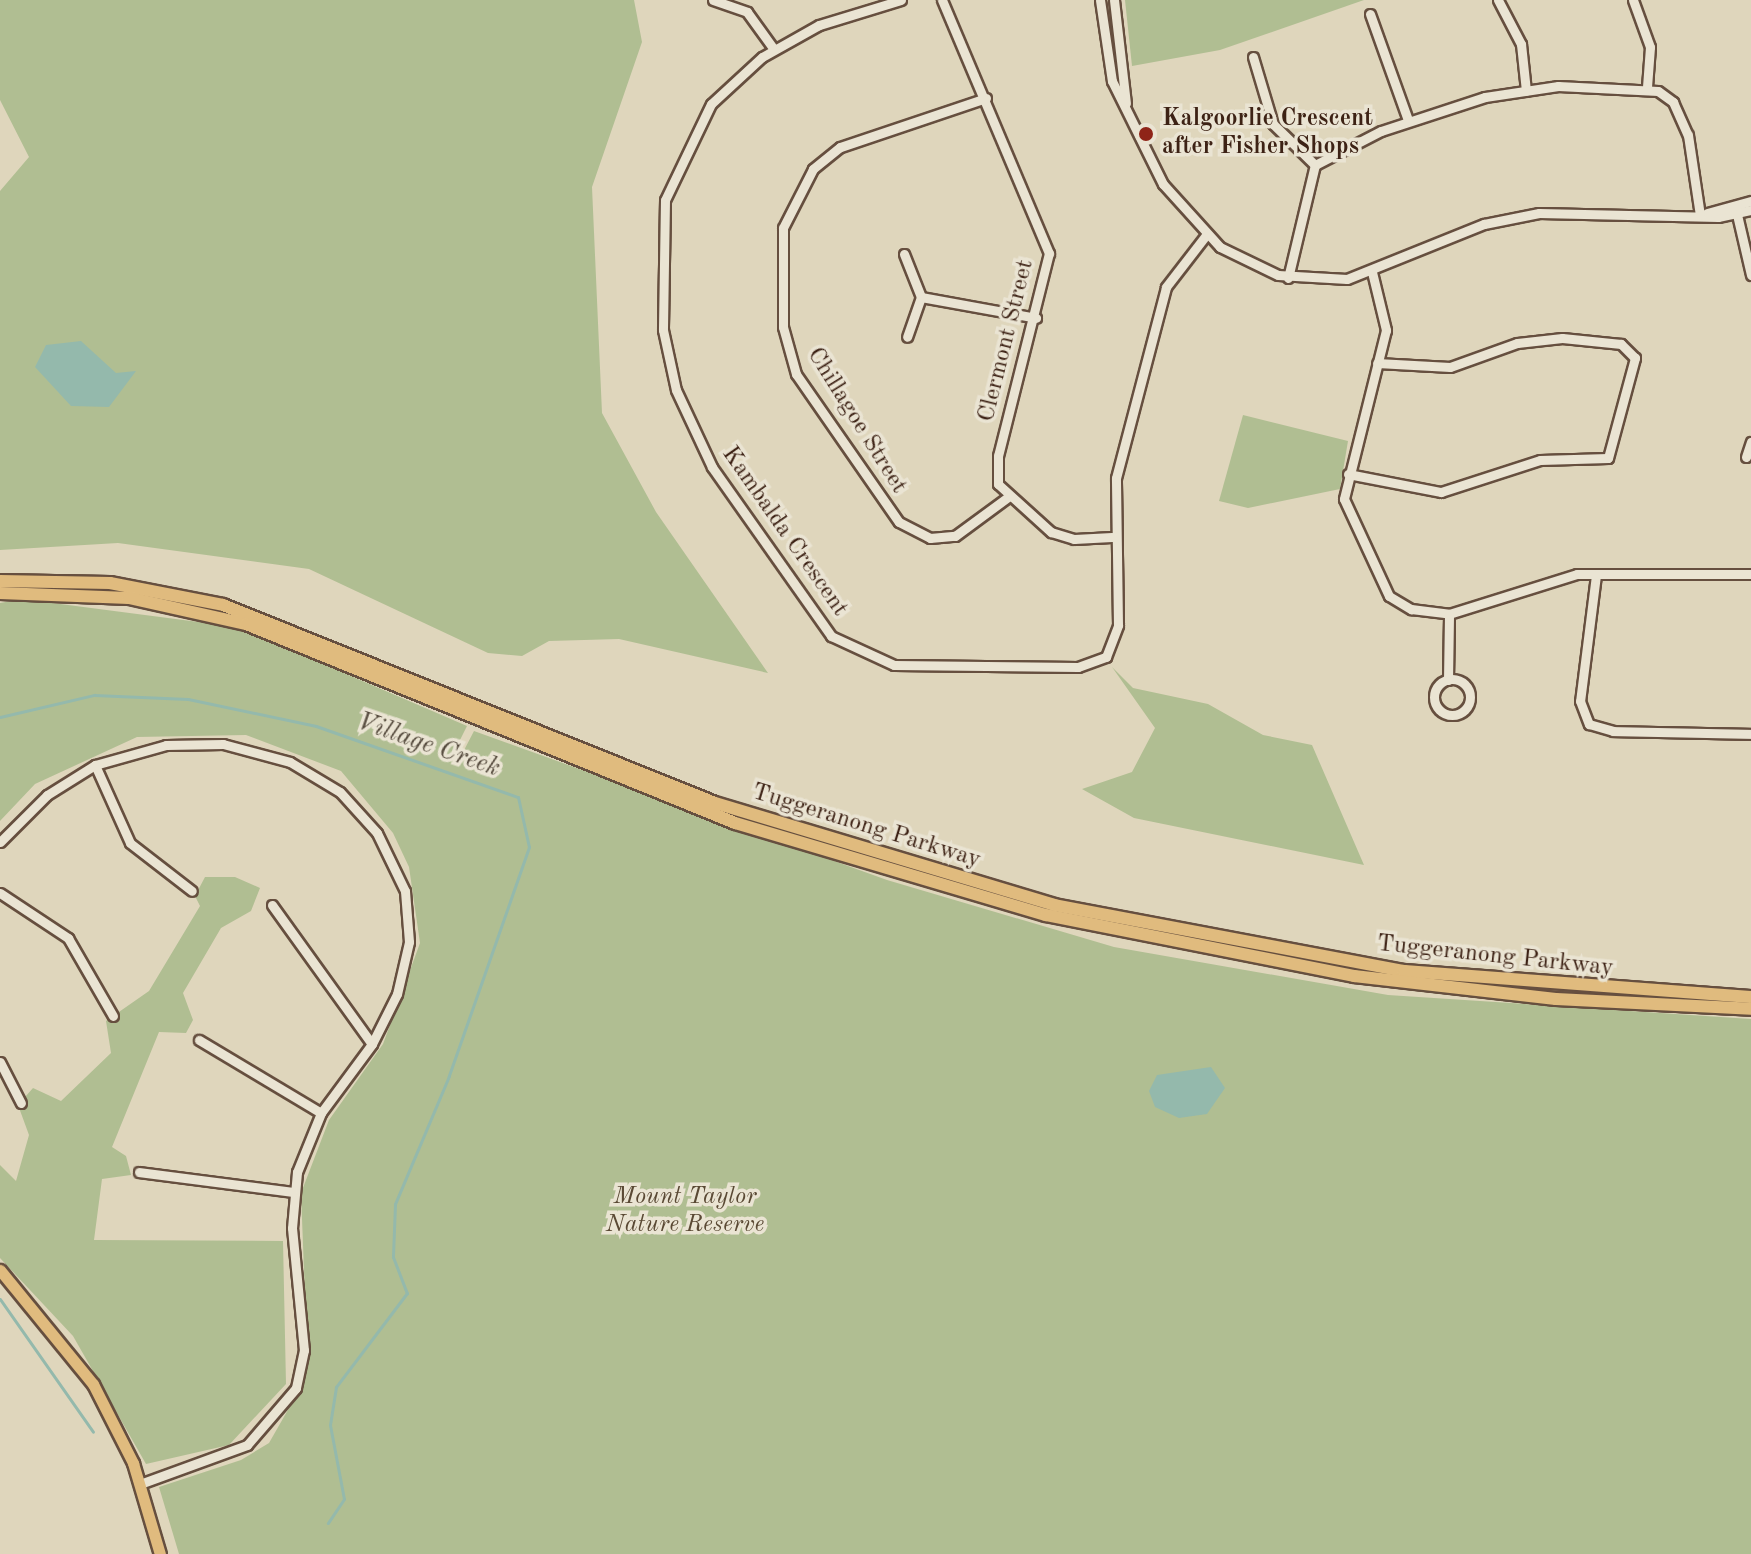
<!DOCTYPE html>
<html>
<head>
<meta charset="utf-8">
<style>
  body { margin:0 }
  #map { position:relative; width:1751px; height:1554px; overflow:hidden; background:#dfd6bc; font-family:"Old Standard TT",serif }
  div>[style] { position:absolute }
  .green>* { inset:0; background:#b0be92 }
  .water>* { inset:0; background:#94b9ac }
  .stream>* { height:3px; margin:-1.5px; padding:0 1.5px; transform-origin:1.5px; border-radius:1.5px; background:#94b9ac }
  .roads { filter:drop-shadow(2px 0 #664f3f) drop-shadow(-2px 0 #664f3f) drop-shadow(0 2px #664f3f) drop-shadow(0 -2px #664f3f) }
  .minor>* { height:9px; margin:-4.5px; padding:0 4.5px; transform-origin:4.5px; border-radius:4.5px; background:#eae4d3 }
  .minor>.ring { margin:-4.5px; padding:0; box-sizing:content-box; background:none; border:9px solid #eae4d3; border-radius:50% }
  .major>* { height:11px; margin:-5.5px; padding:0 5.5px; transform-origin:5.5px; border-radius:5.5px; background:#e0bb7e }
  .highway>* { height:12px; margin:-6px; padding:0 6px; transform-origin:6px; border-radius:6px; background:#e0bb7e }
  .dots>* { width:22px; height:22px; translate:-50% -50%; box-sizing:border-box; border:4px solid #eae4d3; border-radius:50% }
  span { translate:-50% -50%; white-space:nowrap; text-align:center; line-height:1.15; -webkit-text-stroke:7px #eae4d3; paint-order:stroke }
  .poi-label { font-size:24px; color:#3d2215; font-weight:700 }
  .left { translate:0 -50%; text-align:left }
  .street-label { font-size:24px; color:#3d2215 }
  .park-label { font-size:24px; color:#5a4934; font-style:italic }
  .water-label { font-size:26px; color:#53483b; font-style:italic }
</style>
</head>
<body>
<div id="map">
  <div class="green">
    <i style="clip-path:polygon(0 0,634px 0,642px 42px,592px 187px,602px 413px,656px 512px,768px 673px,619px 639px,549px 641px,522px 656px,488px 653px,309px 569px,118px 543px,0 550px,0 191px,29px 157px,0 100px)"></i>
    <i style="clip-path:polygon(1125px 0,1364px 0,1220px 50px,1132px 66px)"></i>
    <i style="clip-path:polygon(1243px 415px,1348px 441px,1340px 489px,1248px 508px,1219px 501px)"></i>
    <i style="clip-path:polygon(22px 599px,237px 627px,467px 726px,453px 754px,460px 758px,474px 731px,887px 880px,1114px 947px,1388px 995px,1751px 1019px,1751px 1554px,179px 1554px,159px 1487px,241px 1460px,269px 1443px,301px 1387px,307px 1348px,301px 1193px,329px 1120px,383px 1044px,420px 943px,409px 867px,393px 833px,341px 771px,246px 735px,137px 737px,35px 784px,0 821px,0 603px)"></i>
    <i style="clip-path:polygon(1112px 667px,1133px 688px,1208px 704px,1263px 735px,1312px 745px,1364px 865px,1134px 818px,1082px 789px,1132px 772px,1155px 728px)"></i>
    <i style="clip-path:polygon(205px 877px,235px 877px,260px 888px,251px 911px,221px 928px,183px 993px,193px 1020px,186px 1033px,159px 1032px,112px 1147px,126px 1156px,131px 1175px,102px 1179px,94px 1240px,283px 1241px,286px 1384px,229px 1445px,146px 1464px,73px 1336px,0 1258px,0 1165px,16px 1181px,29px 1135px,18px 1105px,33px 1088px,61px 1101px,111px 1053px,106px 1021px,149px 991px,200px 906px,195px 896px)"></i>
  </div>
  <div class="water">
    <i style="clip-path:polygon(81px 341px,116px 373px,136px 371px,109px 407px,71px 406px,35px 367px,46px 345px)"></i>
    <i style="clip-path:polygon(1211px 1067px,1225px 1088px,1207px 1114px,1179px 1118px,1155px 1107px,1149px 1091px,1157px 1075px)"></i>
  </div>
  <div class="stream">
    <i style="left:0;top:717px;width:97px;rotate:-13.2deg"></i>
    <i style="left:94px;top:695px;width:94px;rotate:2.4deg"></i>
    <i style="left:188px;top:699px;width:131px;rotate:11.9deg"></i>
    <i style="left:316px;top:726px;width:214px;rotate:19.4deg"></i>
    <i style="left:518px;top:797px;width:51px;rotate:77.6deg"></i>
    <i style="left:529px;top:847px;width:243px;rotate:109.3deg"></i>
    <i style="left:449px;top:1076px;width:139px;rotate:112.9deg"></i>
    <i style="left:395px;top:1204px;width:53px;rotate:92.2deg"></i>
    <i style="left:393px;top:1257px;width:39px;rotate:69deg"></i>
    <i style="left:407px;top:1293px;width:118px;rotate:127.1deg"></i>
    <i style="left:336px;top:1387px;width:38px;rotate:99deg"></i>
    <i style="left:330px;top:1425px;width:75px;rotate:79.3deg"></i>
    <i style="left:344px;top:1499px;width:29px;rotate:124deg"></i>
    <i style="left:0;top:1299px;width:162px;rotate:55deg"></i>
  </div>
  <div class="roads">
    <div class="minor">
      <i style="left:713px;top:0;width:36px;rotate:19deg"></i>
      <i style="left:747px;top:12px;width:44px;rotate:54.2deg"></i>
      <i style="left:901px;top:0;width:86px;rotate:163deg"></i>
      <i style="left:819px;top:25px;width:65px;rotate:150.7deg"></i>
      <i style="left:762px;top:57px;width:69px;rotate:137.3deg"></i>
      <i style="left:711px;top:104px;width:106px;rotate:115.6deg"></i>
      <i style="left:665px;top:200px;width:130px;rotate:90.9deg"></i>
      <i style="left:663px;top:330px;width:61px;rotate:77.8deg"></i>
      <i style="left:676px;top:390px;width:85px;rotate:64.9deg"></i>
      <i style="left:712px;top:467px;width:207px;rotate:54.8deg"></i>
      <i style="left:831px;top:636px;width:69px;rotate:24.7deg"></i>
      <i style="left:894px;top:665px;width:184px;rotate:0.6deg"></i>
      <i style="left:1078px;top:667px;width:30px;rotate:-20deg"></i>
      <i style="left:1106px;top:657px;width:34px;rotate:-69deg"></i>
      <i style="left:1118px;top:625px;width:147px;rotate:-90.8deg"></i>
      <i style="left:1116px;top:478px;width:197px;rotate:-75.3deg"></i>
      <i style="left:1166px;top:287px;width:66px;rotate:-52.4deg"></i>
      <i style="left:942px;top:0;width:275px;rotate:67.1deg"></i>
      <i style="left:1049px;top:253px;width:209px;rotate:104.1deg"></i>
      <i style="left:998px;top:456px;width:28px;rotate:90deg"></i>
      <i style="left:998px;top:484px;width:72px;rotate:42.2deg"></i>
      <i style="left:1051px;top:532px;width:24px;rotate:17deg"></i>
      <i style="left:1074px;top:539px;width:38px;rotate:-3deg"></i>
      <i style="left:1100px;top:0;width:82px;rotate:81.6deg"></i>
      <i style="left:1112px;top:81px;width:115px;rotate:63.7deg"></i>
      <i style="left:1163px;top:184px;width:85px;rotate:47.9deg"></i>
      <i style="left:1220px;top:247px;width:64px;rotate:25.8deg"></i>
      <i style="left:1278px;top:275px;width:69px;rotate:3.3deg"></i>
      <i style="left:1347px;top:279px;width:148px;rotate:-21.9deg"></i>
      <i style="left:1484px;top:224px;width:56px;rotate:-11.3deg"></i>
      <i style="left:1539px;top:213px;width:179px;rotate:1.3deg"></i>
      <i style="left:1718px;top:217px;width:34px;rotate:-12deg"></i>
      <i style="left:1114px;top:0;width:104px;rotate:83.4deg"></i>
      <i style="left:1498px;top:0;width:50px;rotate:62.4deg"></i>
      <i style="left:1521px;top:44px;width:47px;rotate:83.9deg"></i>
      <i style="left:1633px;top:0;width:50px;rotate:70.1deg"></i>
      <i style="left:1650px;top:47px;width:40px;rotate:94.3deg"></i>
      <i style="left:1370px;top:14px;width:113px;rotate:70.3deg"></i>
      <i style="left:1253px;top:57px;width:70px;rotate:73.4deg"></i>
      <i style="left:1273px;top:124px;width:59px;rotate:44.3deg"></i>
      <i style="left:986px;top:98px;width:154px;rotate:161.4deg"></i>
      <i style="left:840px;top:147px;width:35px;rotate:141deg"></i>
      <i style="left:813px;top:169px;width:66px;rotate:117deg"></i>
      <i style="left:783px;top:228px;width:99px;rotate:90deg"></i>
      <i style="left:783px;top:327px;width:49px;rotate:74.5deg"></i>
      <i style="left:796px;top:374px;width:180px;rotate:55.2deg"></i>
      <i style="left:899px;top:522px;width:35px;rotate:27deg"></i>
      <i style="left:930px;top:538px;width:25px;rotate:-5deg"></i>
      <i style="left:955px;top:536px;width:66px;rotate:-36.3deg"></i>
      <i style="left:1735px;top:206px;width:71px;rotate:76.9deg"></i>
      <i style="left:1707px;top:213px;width:46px;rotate:-15.3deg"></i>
      <i style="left:904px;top:254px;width:46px;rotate:68.4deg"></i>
      <i style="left:921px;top:297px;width:42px;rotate:109.3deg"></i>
      <i style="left:1372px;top:272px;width:60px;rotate:76.4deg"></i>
      <i style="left:1386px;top:330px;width:174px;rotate:104deg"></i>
      <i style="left:1344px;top:499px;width:107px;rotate:65.1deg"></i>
      <i style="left:1389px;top:596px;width:26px;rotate:31deg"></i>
      <i style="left:1411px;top:609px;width:38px;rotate:7deg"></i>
      <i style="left:1449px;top:614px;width:134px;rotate:-17.4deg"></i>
      <i style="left:1577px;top:574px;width:174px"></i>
      <i style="left:1288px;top:278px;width:116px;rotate:-76.6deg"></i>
      <i style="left:1315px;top:165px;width:74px;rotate:-27.3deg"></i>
      <i style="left:1381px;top:131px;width:109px;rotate:-18.1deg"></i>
      <i style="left:1485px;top:97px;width:74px;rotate:-8.6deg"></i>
      <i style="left:1558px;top:86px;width:100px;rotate:2.9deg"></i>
      <i style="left:1658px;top:91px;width:19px;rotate:36deg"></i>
      <i style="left:1673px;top:102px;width:36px;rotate:66deg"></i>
      <i style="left:1688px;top:135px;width:81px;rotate:81.5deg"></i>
      <i style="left:921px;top:297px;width:117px;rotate:10.3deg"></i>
      <i style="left:1746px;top:457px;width:16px;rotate:-72deg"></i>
      <i style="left:1348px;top:474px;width:95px;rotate:11deg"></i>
      <i style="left:1441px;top:492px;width:104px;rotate:-17.9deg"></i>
      <i style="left:1540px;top:460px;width:68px;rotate:-1.7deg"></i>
      <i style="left:1608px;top:458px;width:104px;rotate:-74.9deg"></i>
      <i style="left:1635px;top:358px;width:20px;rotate:-135deg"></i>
      <i style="left:1621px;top:344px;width:59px;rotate:-174.2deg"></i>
      <i style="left:1562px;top:338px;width:45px;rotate:173.7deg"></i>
      <i style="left:1517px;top:343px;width:71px;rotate:160.3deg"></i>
      <i style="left:1450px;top:367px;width:73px;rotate:-176.9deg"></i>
      <i style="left:1596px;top:575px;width:127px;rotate:97.2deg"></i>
      <i style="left:1580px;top:701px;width:25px;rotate:69deg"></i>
      <i style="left:1589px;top:724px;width:25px;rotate:16deg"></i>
      <i style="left:1613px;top:731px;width:138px;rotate:1.2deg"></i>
      <i class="ring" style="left:1434px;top:679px;width:27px;height:27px"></i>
      <i style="left:1448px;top:680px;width:66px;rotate:-89.1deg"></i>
      <i style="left:95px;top:765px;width:85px;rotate:65.8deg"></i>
      <i style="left:130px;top:843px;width:78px;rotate:37.7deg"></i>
      <i style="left:0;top:842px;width:66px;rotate:-45deg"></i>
      <i style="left:47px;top:795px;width:57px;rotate:-32deg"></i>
      <i style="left:95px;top:765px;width:74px;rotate:-15.7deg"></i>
      <i style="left:166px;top:745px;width:57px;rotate:-1deg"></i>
      <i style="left:223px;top:744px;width:69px;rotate:15deg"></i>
      <i style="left:290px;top:762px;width:58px;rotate:31deg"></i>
      <i style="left:340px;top:792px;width:55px;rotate:47.9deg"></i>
      <i style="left:377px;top:833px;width:64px;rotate:64.2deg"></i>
      <i style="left:405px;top:891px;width:51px;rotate:85.5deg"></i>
      <i style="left:409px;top:942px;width:53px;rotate:103deg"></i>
      <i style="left:397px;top:994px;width:56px;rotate:116.6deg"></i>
      <i style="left:372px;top:1044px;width:86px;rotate:126.5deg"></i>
      <i style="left:321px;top:1113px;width:64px;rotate:112.1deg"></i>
      <i style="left:297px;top:1172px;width:56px;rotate:95.1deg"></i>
      <i style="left:292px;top:1228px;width:123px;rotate:84.4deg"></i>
      <i style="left:304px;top:1350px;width:39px;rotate:102deg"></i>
      <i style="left:296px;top:1388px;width:75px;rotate:130.7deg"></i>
      <i style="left:247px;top:1445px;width:114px;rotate:160deg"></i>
      <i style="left:0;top:893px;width:82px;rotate:33.5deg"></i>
      <i style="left:68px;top:938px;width:90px;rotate:60deg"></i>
      <i style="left:272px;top:905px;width:171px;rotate:54.3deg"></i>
      <i style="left:199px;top:1040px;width:142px;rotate:30.9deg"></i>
      <i style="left:0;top:1062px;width:46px;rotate:62.9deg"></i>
      <i style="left:139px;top:1172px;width:155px;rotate:7.4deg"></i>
    </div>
    <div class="major">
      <i style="left:0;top:1270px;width:147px;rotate:50.8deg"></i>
      <i style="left:93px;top:1384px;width:89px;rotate:63.1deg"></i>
      <i style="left:133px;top:1463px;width:95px;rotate:73.5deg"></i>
    </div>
    <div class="highway">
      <i style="left:0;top:581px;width:110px;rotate:1deg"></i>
      <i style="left:110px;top:583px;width:115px;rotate:11deg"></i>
      <i style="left:223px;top:605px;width:530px;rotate:21.92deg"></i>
      <i style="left:715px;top:803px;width:354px;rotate:16.7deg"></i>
      <i style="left:1054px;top:905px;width:356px;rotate:10.7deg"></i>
      <i style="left:1404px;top:971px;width:348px;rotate:4.3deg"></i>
      <i style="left:0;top:593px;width:129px;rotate:2.2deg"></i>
      <i style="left:129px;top:598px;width:120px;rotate:12.5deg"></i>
      <i style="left:246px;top:624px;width:528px;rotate:22.14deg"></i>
      <i style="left:735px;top:823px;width:324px;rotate:16.5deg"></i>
      <i style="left:1046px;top:915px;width:314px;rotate:11.2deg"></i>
      <i style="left:1354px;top:976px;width:203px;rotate:6.5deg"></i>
      <i style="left:1556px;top:999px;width:195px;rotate:2.9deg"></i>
    </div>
  </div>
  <div class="dots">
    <i style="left:1146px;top:134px;background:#8f2418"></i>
  </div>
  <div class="poi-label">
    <span class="left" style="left:1162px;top:134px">Kalgoorlie Crescent<br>after Fisher Shops</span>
  </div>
  <div class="street-label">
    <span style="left:1007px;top:341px;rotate:-76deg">Clermont Street</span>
    <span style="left:856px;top:421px;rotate:58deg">Chillagoe Street</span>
    <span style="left:784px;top:532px;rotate:55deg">Kambalda Crescent</span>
    <span style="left:866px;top:827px;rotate:17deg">Tuggeranong Parkway</span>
    <span style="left:1495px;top:957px;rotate:6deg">Tuggeranong Parkway</span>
  </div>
  <div class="park-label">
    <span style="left:685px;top:1212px">Mount Taylor<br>Nature Reserve</span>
  </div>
  <div class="water-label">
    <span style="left:428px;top:746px;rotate:19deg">Village Creek</span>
  </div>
</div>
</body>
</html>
